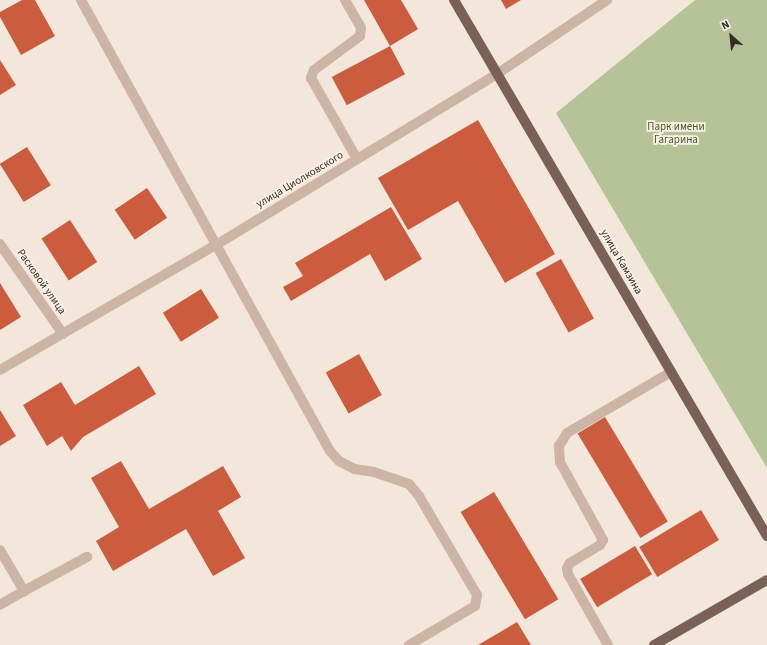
<!DOCTYPE html>
<html>
<head>
<meta charset="utf-8">
<style>
  body { margin:0 }
  #map { position:relative; width:767px; height:645px; overflow:hidden; background:#f3e6da; font-family:"Source Sans 3",sans-serif }
  div>[style] { position:absolute }
  .green>* { inset:0; background:#b6c399 }
  .building>* { inset:0; background:#cc5c3e; transform-origin:0 0 }
  .minor>* { height:10px; margin:-5px; padding:0 5px; transform-origin:5px; border-radius:5px; background:#ccb5a5 }
  .major>* { height:10px; margin:-5px; padding:0 5px; transform-origin:5px; border-radius:5px; background:#7a6157 }
  span { translate:-50% -50%; white-space:nowrap; text-align:center; line-height:1.15; -webkit-text-stroke:3.5px #faf1e7; paint-order:stroke }
  .park-label { font-size:11px; color:#485729 }
  .street-label { font-size:11px; color:#372b27 }
  .north { position:absolute; left:711px; top:16px; width:40px; height:40px; -webkit-text-stroke:3px #faf1e7; paint-order:stroke; rotate:333deg; font-size:11px; font-weight:700; line-height:16px; text-align:center; color:#372b27 }
  .north::after { content:''; display:block; margin:auto; width:14px; height:18px; background:#372b27; clip-path:polygon(50% 0,100% 100%,50% 72%,0 100%) }
</style>
</head>
<body>
<div id="map">
  <div class="green">
    <i style="clip-path:polygon(695px 0,767px 0,767px 468px,556px 113px)"></i>
  </div>
  <div class="building">
    <i style="clip-path:polygon(22px 0,35px 0,55px 36px,21px 55px,0 17px,0 12px)"></i>
    <i style="clip-path:polygon(364px 0,401px 0,418px 29px,390px 46px)"></i>
    <i style="clip-path:polygon(501px 0,521px 0,506px 9px)"></i>
    <i style="left:390px;top:46px;width:32px;height:66px;rotate:62deg"></i>
    <i style="clip-path:polygon(0 60px,16px 85px,0 95px)"></i>
    <i style="clip-path:polygon(478px 120px,555px 254px,505px 283px,458px 201px,408px 230px,378px 178px)"></i>
    <i style="left:27px;top:147px;width:45px;height:32px;rotate:58deg"></i>
    <i style="left:147px;top:188px;width:36px;height:39px;rotate:56deg"></i>
    <i style="clip-path:polygon(391px 207px,422px 259px,385px 281px,370px 254px,291px 301px,283px 287px,303px 276px,295px 263px)"></i>
    <i style="left:70px;top:220px;width:50px;height:34px;rotate:57deg"></i>
    <i style="left:561px;top:259px;width:68px;height:29px;rotate:61deg"></i>
    <i style="clip-path:polygon(0 283px,21px 317px,0 330px)"></i>
    <i style="left:201px;top:289px;width:34px;height:45px;rotate:58deg"></i>
    <i style="left:359px;top:354px;width:47px;height:38px;rotate:61deg"></i>
    <i style="clip-path:polygon(139px 366px,156px 394px,83px 437px,71px 451px,62px 436px,47px 446px,23px 405px,61px 382px,75px 405px)"></i>
    <i style="clip-path:polygon(0 410px,16px 436px,0 446px)"></i>
    <i style="left:605px;top:417px;width:122px;height:32px;rotate:59deg"></i>
    <i style="clip-path:polygon(121px 461px,149px 509px,223px 466px,241px 497px,218px 511px,245px 558px,213px 576px,186px 529px,113px 571px,96px 541px,119px 527px,91px 478px)"></i>
    <i style="left:494px;top:492px;width:125px;height:39px;rotate:59deg"></i>
    <i style="left:701px;top:510px;width:35px;height:72px;rotate:59deg"></i>
    <i style="left:635px;top:546px;width:33px;height:64px;rotate:59deg"></i>
    <i style="clip-path:polygon(517px 622px,531px 645px,478px 645px)"></i>
  </div>
  <div class="minor">
    <i style="left:81px;top:0;width:515px;rotate:61.1deg"></i>
    <i style="left:330px;top:451px;width:13px;rotate:48deg"></i>
    <i style="left:339px;top:461px;width:18px;rotate:27deg"></i>
    <i style="left:355px;top:469px;width:19px;rotate:9deg"></i>
    <i style="left:374px;top:472px;width:37px;rotate:19deg"></i>
    <i style="left:409px;top:484px;width:16px;rotate:50deg"></i>
    <i style="left:419px;top:496px;width:115px;rotate:59.6deg"></i>
    <i style="left:477px;top:595px;width:11px;rotate:100deg"></i>
    <i style="left:475px;top:606px;width:77px;rotate:149.4deg"></i>
    <i style="left:345px;top:0;width:32px;rotate:60deg"></i>
    <i style="left:361px;top:28px;width:8px;rotate:97deg"></i>
    <i style="left:360px;top:36px;width:57px;rotate:143.5deg"></i>
    <i style="left:314px;top:70px;width:9px;rotate:111deg"></i>
    <i style="left:311px;top:78px;width:93px;rotate:60.4deg"></i>
    <i style="left:0;top:244px;width:110px;rotate:55deg"></i>
    <i style="left:0;top:370px;width:250px;rotate:-30.1deg"></i>
    <i style="left:216px;top:245px;width:329px;rotate:-31.3deg"></i>
    <i style="left:497px;top:74px;width:133px;rotate:-33.9deg"></i>
    <i style="left:0;top:550px;width:48px;rotate:59.7deg"></i>
    <i style="left:24px;top:591px;width:28px;rotate:150deg"></i>
    <i style="left:24px;top:591px;width:72px;rotate:-28.4deg"></i>
    <i style="left:608px;top:645px;width:81px;rotate:-119.4deg"></i>
    <i style="left:568px;top:574px;width:6px;rotate:-99deg"></i>
    <i style="left:567px;top:568px;width:6px;rotate:-59deg"></i>
    <i style="left:570px;top:563px;width:35px;rotate:-31deg"></i>
    <i style="left:600px;top:545px;width:6px;rotate:-59deg"></i>
    <i style="left:603px;top:540px;width:89px;rotate:-118.9deg"></i>
    <i style="left:560px;top:462px;width:16px;rotate:-94deg"></i>
    <i style="left:559px;top:446px;width:15px;rotate:-58deg"></i>
    <i style="left:567px;top:433px;width:121px;rotate:-30.4deg"></i>
  </div>
  <div class="major">
    <i style="left:454px;top:0;width:621px;rotate:59.72deg"></i>
    <i style="left:654px;top:645px;width:130px;rotate:-29.9deg"></i>
  </div>
  <div class="park-label">
    <span style="left:676px;top:134px">Парк имени<br>Гагарина</span>
  </div>
  <div class="street-label">
    <span style="left:300px;top:180px;rotate:-31deg">улица Циолковского</span>
    <span style="left:621px;top:262px;rotate:60deg">улица Камзина</span>
    <span style="left:41px;top:282px;rotate:55deg">Расковой улица</span>
  </div>
  <div class="north">N</div>
</div>
</body>
</html>
